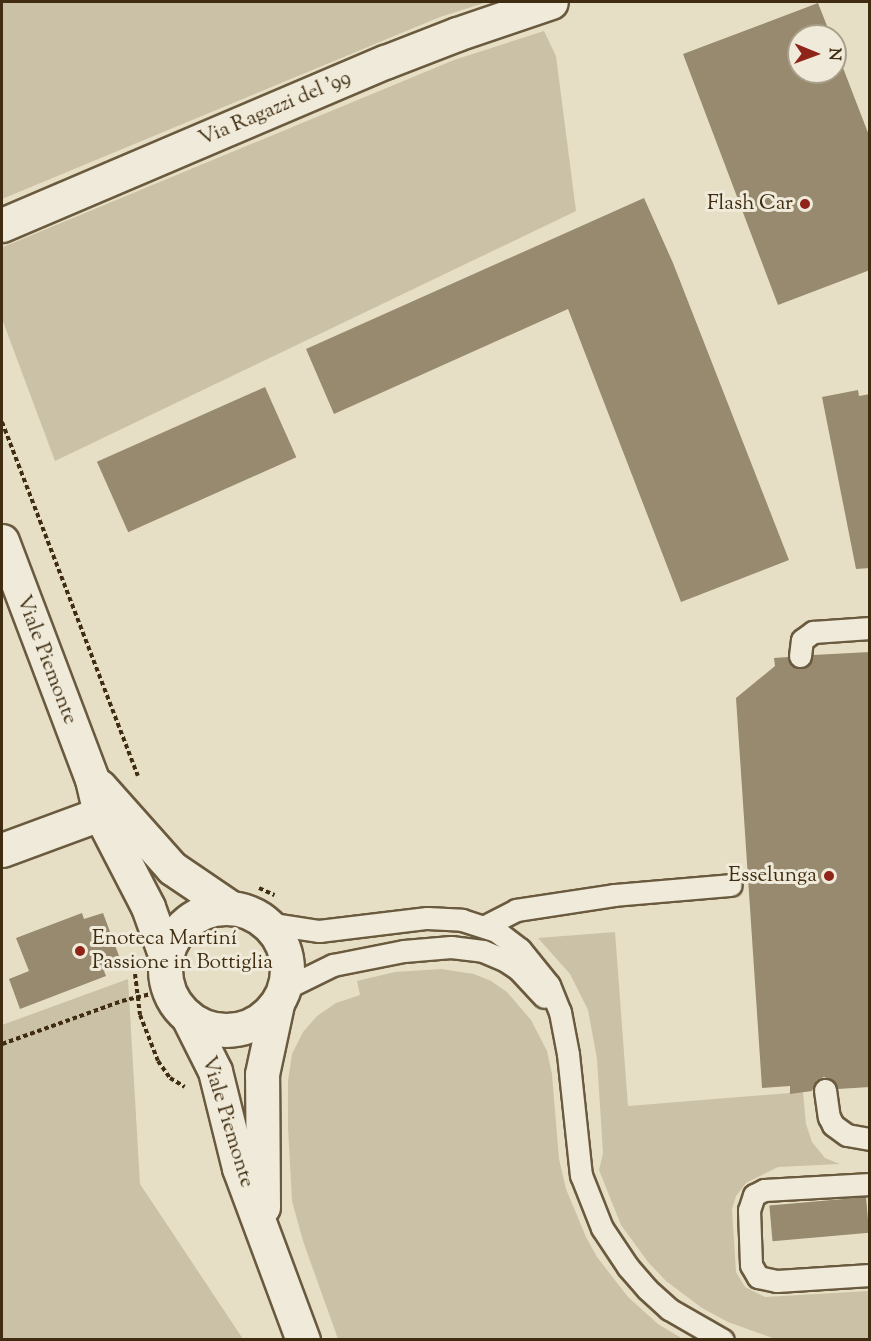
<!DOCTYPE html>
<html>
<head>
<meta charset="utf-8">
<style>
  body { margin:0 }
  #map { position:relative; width:871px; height:1341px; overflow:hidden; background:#e7dfc5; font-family:"Sorts Mill Goudy",serif }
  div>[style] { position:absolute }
  .green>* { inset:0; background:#cbc1a6 }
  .building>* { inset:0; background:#978a6f; transform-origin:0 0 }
  .path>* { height:4px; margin-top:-2px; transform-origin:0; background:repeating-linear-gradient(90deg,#402d11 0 4.5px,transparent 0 7.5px) }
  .roads { filter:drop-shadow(2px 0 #6a5a3e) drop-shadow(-2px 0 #6a5a3e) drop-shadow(0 2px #6a5a3e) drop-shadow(0 -2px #6a5a3e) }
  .service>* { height:21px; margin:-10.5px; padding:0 10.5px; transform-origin:10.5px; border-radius:10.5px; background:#efead9 }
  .minor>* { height:33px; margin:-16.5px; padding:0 16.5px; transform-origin:16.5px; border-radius:16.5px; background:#efead9 }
  .tertiary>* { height:33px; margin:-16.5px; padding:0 16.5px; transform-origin:16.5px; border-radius:16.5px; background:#efead9 }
  .tertiary>.ring { margin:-16.5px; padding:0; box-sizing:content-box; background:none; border:33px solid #efead9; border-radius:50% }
  .dots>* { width:16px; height:16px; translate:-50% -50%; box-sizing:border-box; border:3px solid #efead9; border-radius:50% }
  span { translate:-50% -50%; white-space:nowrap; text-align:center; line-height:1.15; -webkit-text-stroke:6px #efead9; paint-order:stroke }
  .street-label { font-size:21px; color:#402d11 }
  .poi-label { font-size:21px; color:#402d11 }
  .right { translate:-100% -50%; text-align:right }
  .left { translate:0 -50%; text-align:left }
  .frame { position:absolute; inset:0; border:3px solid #402d11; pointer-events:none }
  .north { position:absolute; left:787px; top:24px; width:60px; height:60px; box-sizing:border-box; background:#efead9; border:2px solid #a99e89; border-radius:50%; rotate:91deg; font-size:16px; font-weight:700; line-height:24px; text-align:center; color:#402d11 }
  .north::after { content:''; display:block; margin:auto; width:21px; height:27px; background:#8f2418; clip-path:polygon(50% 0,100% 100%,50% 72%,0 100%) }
</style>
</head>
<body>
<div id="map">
  <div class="green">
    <i style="clip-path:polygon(2px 2px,487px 2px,440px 17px,2px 199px)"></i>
    <i style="clip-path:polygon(544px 31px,556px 56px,576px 211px,55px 461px,2px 319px,3px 247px,454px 60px)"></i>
    <i style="clip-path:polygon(615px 932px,628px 1106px,803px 1092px,806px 1124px,812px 1142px,825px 1158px,840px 1164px,778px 1167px,746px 1183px,736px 1196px,732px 1209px,736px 1272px,745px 1287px,765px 1297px,869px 1291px,869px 1339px,778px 1340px,728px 1322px,702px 1308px,666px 1281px,648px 1262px,621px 1225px,599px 1170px,603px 1153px,597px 1059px,588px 1010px,570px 974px,538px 938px)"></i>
    <i style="clip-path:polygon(441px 969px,474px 974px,491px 981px,507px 992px,531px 1020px,547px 1051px,552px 1074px,559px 1159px,566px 1189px,586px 1237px,597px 1257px,628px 1297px,658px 1324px,683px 1339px,338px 1339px,303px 1241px,292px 1201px,288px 1128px,288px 1081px,292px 1054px,303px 1032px,317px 1016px,336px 1003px,360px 995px,357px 981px,395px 972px)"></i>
    <i style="clip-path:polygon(128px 979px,140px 1184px,243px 1339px,2px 1339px,2px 1025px)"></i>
  </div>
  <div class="building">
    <i style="clip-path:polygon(818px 3px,831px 36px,799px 36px,799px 72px,835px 72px,835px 47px,870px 138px,870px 270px,778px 305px,683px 54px)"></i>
    <i style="clip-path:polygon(644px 198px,673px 263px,789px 560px,681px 602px,568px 309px,334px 414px,306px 349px)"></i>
    <i style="left:265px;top:387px;width:77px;height:184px;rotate:66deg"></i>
    <i style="clip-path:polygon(858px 390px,859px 396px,870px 394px,870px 568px,856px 569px,822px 397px)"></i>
    <i style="clip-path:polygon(870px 652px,870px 1087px,838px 1089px,835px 1082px,824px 1077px,817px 1080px,812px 1091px,790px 1094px,790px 1086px,762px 1088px,736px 698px,775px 666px,774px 658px,788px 657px,792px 666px,799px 669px,810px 664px,813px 655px)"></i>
    <i style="clip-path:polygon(82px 913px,84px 919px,103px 913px,122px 964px,104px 971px,106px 976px,20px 1009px,9px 979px,29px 971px,16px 938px)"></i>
    <i style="left:866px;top:1197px;width:36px;height:97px;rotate:85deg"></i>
  </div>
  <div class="path">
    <i style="left:2px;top:422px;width:379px;rotate:69deg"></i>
    <i style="left:259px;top:888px;width:17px;rotate:25deg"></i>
    <i style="left:135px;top:974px;width:41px;rotate:83deg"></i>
    <i style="left:140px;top:1015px;width:49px;rotate:68.6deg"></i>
    <i style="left:158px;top:1061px;width:21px;rotate:55deg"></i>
    <i style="left:170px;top:1078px;width:17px;rotate:31deg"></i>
    <i style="left:2px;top:1044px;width:127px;rotate:-19.7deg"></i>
    <i style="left:122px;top:1001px;width:42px;rotate:-13.7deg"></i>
  </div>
  <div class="roads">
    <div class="service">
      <i style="left:800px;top:656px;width:16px;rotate:-83deg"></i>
      <i style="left:802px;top:640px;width:14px;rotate:-36deg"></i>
      <i style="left:813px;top:632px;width:57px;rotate:-4deg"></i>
      <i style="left:266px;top:923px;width:54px;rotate:8.6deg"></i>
      <i style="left:319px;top:931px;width:109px;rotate:-6.9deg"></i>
      <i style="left:427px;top:918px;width:35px;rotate:3deg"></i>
      <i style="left:462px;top:920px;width:36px;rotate:18deg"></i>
      <i style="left:496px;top:931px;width:30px;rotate:37deg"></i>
      <i style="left:520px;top:949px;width:46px;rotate:51.1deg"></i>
      <i style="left:549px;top:985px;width:29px;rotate:68deg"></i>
      <i style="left:560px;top:1012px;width:43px;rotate:79.2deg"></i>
      <i style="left:568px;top:1054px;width:122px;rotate:83.9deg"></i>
      <i style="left:581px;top:1175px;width:57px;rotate:68.4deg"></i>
      <i style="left:602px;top:1228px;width:47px;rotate:56.3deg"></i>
      <i style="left:628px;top:1267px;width:29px;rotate:49deg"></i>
      <i style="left:647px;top:1289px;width:30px;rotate:42deg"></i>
      <i style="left:669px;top:1309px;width:62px;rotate:29.9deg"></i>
      <i style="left:485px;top:926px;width:35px;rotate:-27deg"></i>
      <i style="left:516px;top:910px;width:99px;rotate:-8.7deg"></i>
      <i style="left:614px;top:895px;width:117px;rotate:-4.9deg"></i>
      <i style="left:284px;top:989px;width:55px;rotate:-26.1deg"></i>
      <i style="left:333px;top:965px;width:72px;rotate:-11.2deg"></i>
      <i style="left:404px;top:951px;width:47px;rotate:-4.9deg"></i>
      <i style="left:451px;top:947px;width:32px;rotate:7deg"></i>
      <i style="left:483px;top:951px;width:25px;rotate:23deg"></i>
      <i style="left:506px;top:961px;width:14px;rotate:34deg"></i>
      <i style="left:518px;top:969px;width:38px;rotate:47deg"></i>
      <i style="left:825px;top:1090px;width:27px;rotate:82deg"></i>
      <i style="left:829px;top:1117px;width:9px;rotate:63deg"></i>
      <i style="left:833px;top:1125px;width:17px;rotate:36deg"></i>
      <i style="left:847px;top:1135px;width:23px;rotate:10deg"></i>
      <i style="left:870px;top:1184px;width:106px;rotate:176.8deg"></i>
      <i style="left:764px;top:1190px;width:11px;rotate:153deg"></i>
      <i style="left:754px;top:1195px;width:16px;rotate:108deg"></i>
      <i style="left:749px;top:1210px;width:55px;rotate:87.9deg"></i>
      <i style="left:751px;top:1265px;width:14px;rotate:60deg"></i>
      <i style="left:758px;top:1277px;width:19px;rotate:12deg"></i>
      <i style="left:777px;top:1281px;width:93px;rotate:-3.7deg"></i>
    </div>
    <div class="minor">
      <i style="left:2px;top:225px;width:416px;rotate:-23.1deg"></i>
      <i style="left:385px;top:62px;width:77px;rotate:-21.3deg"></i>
      <i style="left:457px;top:34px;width:99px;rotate:-18.8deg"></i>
      <i style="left:2px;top:850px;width:104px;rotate:-20.2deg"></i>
    </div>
    <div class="tertiary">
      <i style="left:2px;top:541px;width:254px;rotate:69.3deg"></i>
      <i style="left:92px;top:779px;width:36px;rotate:77deg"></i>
      <i style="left:100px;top:814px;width:105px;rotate:62.7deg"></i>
      <i style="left:148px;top:907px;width:53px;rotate:70.2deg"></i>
      <i style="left:99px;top:786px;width:110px;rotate:48.3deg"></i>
      <i style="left:172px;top:868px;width:71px;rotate:34.1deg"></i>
      <i class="ring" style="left:165px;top:908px;width:89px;height:89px"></i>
      <i style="left:188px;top:1017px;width:60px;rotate:63.4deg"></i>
      <i style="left:215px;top:1071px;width:100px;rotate:76.1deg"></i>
      <i style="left:239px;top:1168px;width:184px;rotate:69.6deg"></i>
      <i style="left:263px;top:1207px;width:133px;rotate:-90.4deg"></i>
      <i style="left:262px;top:1074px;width:72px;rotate:-77.9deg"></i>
    </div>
  </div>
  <div class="dots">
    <i style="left:805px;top:204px;background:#8f2418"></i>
    <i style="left:829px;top:876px;background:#8f2418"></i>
    <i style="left:80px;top:951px;background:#8f2418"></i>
  </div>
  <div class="street-label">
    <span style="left:275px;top:109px;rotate:-23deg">Via Ragazzi del '99</span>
    <span style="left:46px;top:660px;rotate:69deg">Viale Piemonte</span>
    <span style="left:227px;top:1122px;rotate:73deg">Viale Piemonte</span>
  </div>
  <div class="poi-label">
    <span class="right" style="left:793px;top:204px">Flash Car</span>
    <span class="right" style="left:817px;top:876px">Esselunga</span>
    <span class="left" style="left:92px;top:951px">Enoteca Martiní<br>Passione in Bottiglia</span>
  </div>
  <div class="frame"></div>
  <div class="north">N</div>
</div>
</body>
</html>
